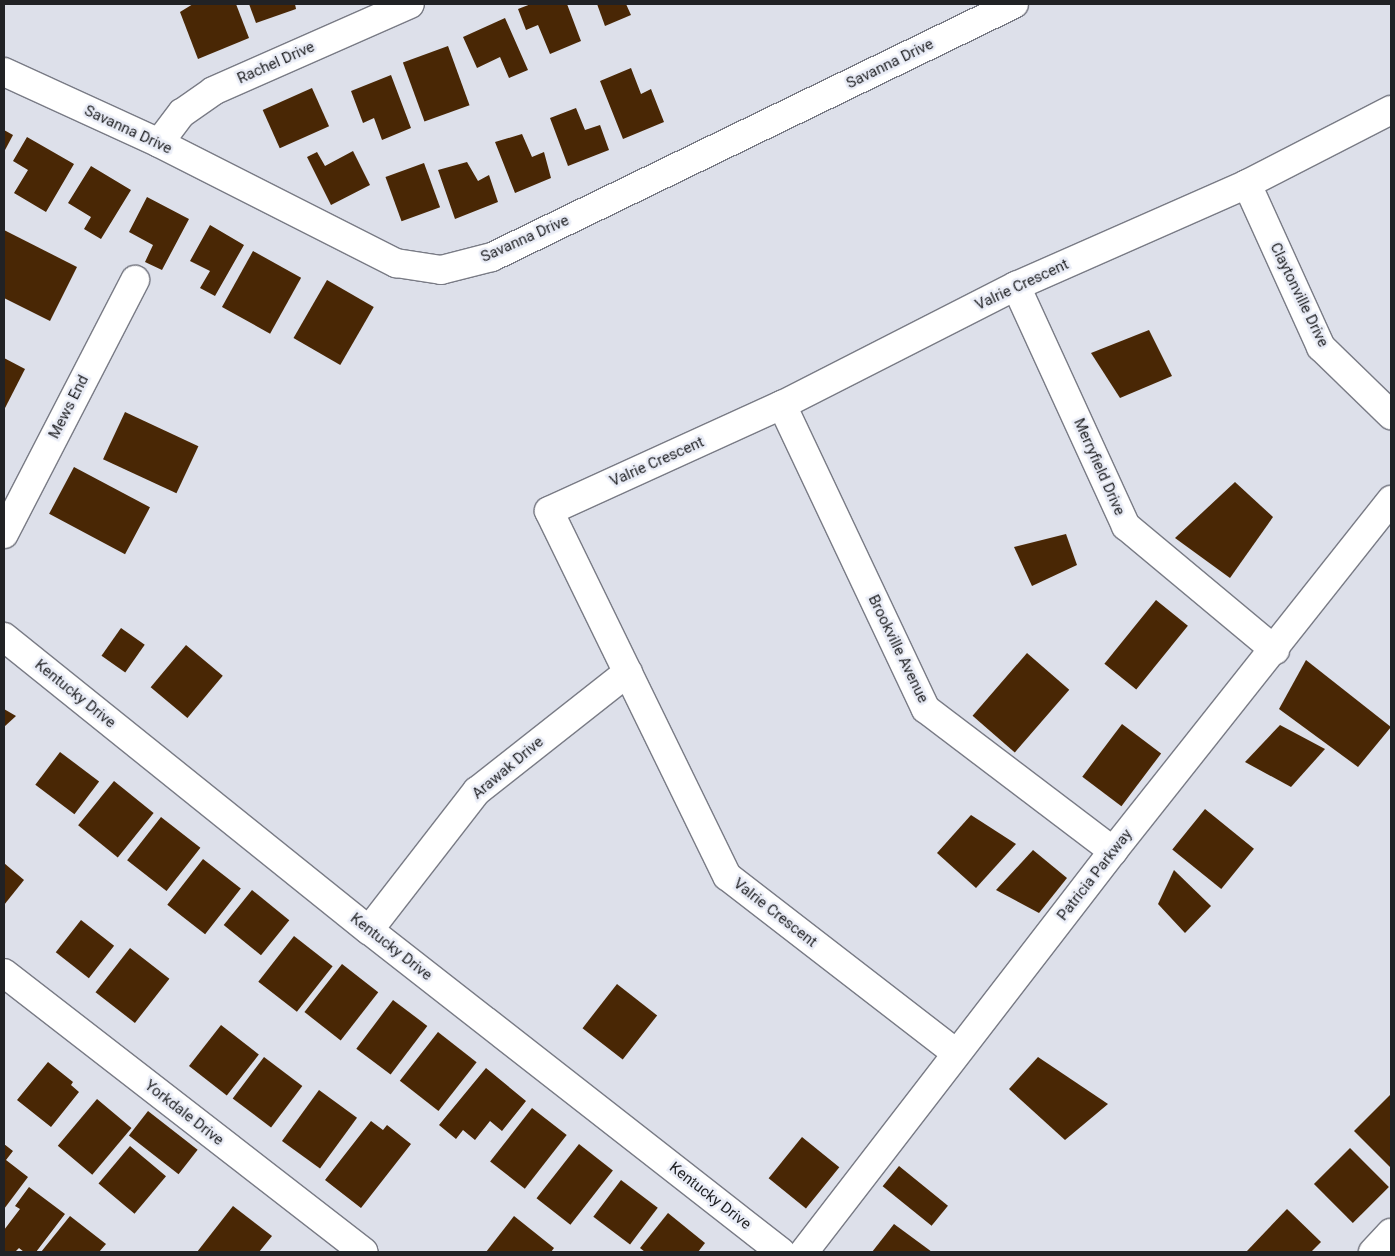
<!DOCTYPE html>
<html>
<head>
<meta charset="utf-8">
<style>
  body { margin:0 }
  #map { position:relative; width:1395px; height:1256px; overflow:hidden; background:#dde0ea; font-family:Roboto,sans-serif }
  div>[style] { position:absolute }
  .building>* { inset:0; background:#492705; transform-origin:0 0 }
  .roads { filter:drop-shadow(1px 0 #797b85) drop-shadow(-1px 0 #797b85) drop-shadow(0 1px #797b85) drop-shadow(0 -1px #797b85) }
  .minor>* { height:28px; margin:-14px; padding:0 14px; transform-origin:14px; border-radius:14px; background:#fff }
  span { translate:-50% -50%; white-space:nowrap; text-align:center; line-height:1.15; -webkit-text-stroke:5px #eaedf7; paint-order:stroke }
  .street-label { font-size:15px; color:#212225 }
  .frame { position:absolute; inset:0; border:5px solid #212225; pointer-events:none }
</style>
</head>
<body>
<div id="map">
  <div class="building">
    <i style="clip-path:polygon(193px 4px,236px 4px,249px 38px,198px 59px,180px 12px)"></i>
    <i style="clip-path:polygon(249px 4px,295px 4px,296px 9px,256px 23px)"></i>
    <i style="clip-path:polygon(531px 4px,567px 4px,581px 41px,550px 54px,538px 25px,526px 30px,518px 9px)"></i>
    <i style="clip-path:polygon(597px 4px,626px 4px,631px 15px,605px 26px)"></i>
    <i style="clip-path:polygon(505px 18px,528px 70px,509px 78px,500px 57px,477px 68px,463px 37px)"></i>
    <i style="left:448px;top:46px;width:63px;height:48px;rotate:70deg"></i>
    <i style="clip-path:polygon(631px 68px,641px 94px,651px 89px,664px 122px,623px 139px,600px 81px)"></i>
    <i style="clip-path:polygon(391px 75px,411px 128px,382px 140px,374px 118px,363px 123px,351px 91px)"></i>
    <i style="left:312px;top:88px;width:42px;height:54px;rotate:66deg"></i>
    <i style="clip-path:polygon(576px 108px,585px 130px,600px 125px,609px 150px,568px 166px,550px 118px)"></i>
    <i style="clip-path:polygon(4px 130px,13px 135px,4px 152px)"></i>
    <i style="clip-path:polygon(522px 134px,532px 157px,544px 152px,551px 178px,515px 193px,495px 142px)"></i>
    <i style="clip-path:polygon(27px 137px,74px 164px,46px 212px,14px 193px,28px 170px,13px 161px)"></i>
    <i style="clip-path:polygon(353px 151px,370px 185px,331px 205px,307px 157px,317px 152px,325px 166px)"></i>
    <i style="clip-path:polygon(467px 162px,478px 181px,489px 175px,498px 202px,455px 219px,438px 170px)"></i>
    <i style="left:424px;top:163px;width:47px;height:41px;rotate:70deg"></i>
    <i style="clip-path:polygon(91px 166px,131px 190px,101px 239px,84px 229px,91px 217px,68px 203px)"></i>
    <i style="clip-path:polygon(147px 197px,189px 219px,162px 270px,145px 262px,153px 245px,129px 232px)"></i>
    <i style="clip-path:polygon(210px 225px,244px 245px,215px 296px,200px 288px,210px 271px,190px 261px)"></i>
    <i style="clip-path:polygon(4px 230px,77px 267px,50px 321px,4px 298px)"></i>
    <i style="left:253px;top:251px;width:55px;height:64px;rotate:29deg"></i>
    <i style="left:327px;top:280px;width:54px;height:67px;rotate:30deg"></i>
    <i style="clip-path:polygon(1149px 330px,1172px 376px,1120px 398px,1091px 353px)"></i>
    <i style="clip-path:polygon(4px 358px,25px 369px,4px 410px)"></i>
    <i style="left:125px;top:412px;width:81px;height:52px;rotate:25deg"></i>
    <i style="left:74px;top:467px;width:86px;height:53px;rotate:28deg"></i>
    <i style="clip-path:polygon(1235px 482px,1273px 517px,1230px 578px,1175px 538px)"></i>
    <i style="clip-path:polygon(1066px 534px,1077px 565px,1032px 586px,1014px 547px)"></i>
    <i style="left:1156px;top:600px;width:41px;height:82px;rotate:39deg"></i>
    <i style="left:121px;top:628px;width:29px;height:34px;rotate:35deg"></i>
    <i style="left:186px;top:645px;width:48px;height:55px;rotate:40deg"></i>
    <i style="left:1027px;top:653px;width:56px;height:83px;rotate:41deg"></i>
    <i style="clip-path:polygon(1306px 660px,1391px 727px,1358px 767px,1279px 709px)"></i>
    <i style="clip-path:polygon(4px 709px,16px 716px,4px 727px)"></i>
    <i style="left:1122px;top:724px;width:49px;height:66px;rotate:37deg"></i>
    <i style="clip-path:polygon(1280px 725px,1325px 749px,1291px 787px,1245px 762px)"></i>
    <i style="left:60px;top:752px;width:49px;height:41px;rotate:37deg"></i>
    <i style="left:114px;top:781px;width:51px;height:57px;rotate:39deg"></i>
    <i style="left:1205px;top:809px;width:63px;height:52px;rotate:39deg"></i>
    <i style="clip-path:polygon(971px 815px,1016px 844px,976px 888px,937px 853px)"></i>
    <i style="left:161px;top:817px;width:50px;height:55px;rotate:38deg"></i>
    <i style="clip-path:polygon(1033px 850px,1067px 878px,1039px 913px,996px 890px)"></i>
    <i style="left:203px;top:859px;width:48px;height:58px;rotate:38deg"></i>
    <i style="clip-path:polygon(4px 863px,24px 880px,4px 905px)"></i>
    <i style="clip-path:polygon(1174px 870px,1211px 906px,1185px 933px,1158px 904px)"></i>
    <i style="left:252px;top:890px;width:48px;height:45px;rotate:39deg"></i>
    <i style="left:81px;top:920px;width:42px;height:41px;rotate:38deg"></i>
    <i style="left:294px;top:936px;width:49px;height:58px;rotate:38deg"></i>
    <i style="left:130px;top:948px;width:50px;height:56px;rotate:38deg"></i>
    <i style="left:342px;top:964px;width:46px;height:61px;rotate:38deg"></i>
    <i style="left:617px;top:984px;width:51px;height:56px;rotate:38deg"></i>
    <i style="left:393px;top:1000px;width:43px;height:61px;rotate:37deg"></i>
    <i style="left:221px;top:1025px;width:48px;height:52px;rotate:38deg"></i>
    <i style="left:438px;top:1032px;width:49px;height:62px;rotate:38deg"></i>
    <i style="left:264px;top:1057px;width:48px;height:52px;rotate:37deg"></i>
    <i style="clip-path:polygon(1038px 1057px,1108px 1104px,1065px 1140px,1009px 1089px)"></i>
    <i style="clip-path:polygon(48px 1062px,73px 1082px,71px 1085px,79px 1092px,51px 1127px,17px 1100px)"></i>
    <i style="clip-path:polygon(486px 1068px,526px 1101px,502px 1131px,490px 1121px,475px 1140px,463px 1130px,456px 1139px,439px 1125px)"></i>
    <i style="left:319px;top:1090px;width:47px;height:63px;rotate:36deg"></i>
    <i style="clip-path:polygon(1391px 1094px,1391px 1168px,1354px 1131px)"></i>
    <i style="left:97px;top:1099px;width:45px;height:61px;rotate:40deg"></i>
    <i style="left:532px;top:1108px;width:44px;height:68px;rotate:38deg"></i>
    <i style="left:148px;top:1111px;width:63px;height:31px;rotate:38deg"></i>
    <i style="clip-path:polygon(371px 1121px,383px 1130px,387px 1125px,411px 1144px,361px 1208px,325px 1180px)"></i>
    <i style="left:802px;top:1137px;width:48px;height:53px;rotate:39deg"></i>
    <i style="clip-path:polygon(4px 1144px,13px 1151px,6px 1160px,28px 1177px,4px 1209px)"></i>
    <i style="left:579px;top:1144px;width:43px;height:69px;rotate:38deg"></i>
    <i style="left:130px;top:1146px;width:47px;height:49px;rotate:40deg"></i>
    <i style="left:1350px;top:1148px;width:55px;height:51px;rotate:45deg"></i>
    <i style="left:899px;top:1166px;width:63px;height:26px;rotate:39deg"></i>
    <i style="left:621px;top:1180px;width:46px;height:46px;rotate:37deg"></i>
    <i style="clip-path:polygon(29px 1187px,65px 1214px,36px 1252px,24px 1252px,19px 1248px,15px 1252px,4px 1252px,4px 1230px,20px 1209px,15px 1206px)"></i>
    <i style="clip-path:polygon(233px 1206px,272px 1236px,259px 1252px,197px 1252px)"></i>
    <i style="clip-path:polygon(1287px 1209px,1321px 1242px,1311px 1252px,1246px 1252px)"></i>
    <i style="clip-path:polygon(668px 1213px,705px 1243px,698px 1252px,645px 1252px,640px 1248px)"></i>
    <i style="clip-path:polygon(70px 1216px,106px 1244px,99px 1252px,41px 1252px)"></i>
    <i style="clip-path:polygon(514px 1216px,554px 1248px,551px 1252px,486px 1252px)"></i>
    <i style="clip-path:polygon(894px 1224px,932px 1252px,872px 1252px)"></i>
  </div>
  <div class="roads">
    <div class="minor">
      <i style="left:4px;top:72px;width:170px;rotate:24.6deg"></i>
      <i style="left:159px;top:143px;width:266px;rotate:26.9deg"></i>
      <i style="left:396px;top:263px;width:46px;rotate:8.8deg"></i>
      <i style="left:441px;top:270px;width:53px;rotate:-14.3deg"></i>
      <i style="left:492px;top:257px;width:580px;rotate:-25.86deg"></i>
      <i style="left:159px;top:143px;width:38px;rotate:-53deg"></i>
      <i style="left:182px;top:113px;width:38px;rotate:-35deg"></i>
      <i style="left:213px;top:91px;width:215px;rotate:-23.8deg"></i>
      <i style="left:1247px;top:184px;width:179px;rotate:65.6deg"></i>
      <i style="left:1321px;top:347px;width:98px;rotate:44.2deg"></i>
      <i style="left:1016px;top:286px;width:264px;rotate:65.4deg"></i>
      <i style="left:1126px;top:526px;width:194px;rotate:39.8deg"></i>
      <i style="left:782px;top:405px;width:336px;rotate:64.7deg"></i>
      <i style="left:926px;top:709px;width:235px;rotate:37.2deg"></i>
      <i style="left:4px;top:534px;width:286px;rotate:-62.7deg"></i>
      <i style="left:4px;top:637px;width:468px;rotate:38.8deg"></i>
      <i style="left:369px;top:930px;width:523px;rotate:38.01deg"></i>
      <i style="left:369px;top:930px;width:176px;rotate:-52.2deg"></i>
      <i style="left:477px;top:791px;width:192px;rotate:-38.2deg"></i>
      <i style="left:4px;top:973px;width:455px;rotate:37.8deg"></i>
      <i style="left:956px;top:1053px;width:289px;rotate:-142.3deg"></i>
      <i style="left:727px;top:876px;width:406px;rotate:-116deg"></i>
      <i style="left:549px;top:511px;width:256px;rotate:-24.5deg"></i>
      <i style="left:782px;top:405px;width:263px;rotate:-27deg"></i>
      <i style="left:1016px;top:286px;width:253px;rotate:-23.8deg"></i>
      <i style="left:1247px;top:184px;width:162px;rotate:-27.2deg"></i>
      <i style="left:804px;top:1252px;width:506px;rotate:-52.38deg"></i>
      <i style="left:1113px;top:851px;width:448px;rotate:-51.6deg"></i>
      <i style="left:1373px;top:1252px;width:26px;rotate:-47deg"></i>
    </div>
  </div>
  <div class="street-label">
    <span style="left:276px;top:63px;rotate:-24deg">Rachel Drive</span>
    <span style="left:890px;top:64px;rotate:-26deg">Savanna Drive</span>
    <span style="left:128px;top:130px;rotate:25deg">Savanna Drive</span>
    <span style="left:525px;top:239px;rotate:-24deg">Savanna Drive</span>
    <span style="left:1022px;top:285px;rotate:-25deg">Valrie Crescent</span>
    <span style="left:1299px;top:295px;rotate:64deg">Claytonville Drive</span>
    <span style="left:69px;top:407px;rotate:-63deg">Mews End</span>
    <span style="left:657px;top:462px;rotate:-24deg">Valrie Crescent</span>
    <span style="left:1099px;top:467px;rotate:66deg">Merryfield Drive</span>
    <span style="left:898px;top:649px;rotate:64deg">Brookville Avenue</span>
    <span style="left:75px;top:694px;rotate:39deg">Kentucky Drive</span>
    <span style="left:508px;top:768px;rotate:-40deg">Arawak Drive</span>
    <span style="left:1095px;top:875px;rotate:-52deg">Patricia Parkway</span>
    <span style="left:775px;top:913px;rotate:38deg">Valrie Crescent</span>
    <span style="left:391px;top:947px;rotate:38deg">Kentucky Drive</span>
    <span style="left:184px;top:1113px;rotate:38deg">Yorkdale Drive</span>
    <span style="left:710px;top:1196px;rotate:38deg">Kentucky Drive</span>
  </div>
  <div class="frame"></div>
</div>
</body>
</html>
